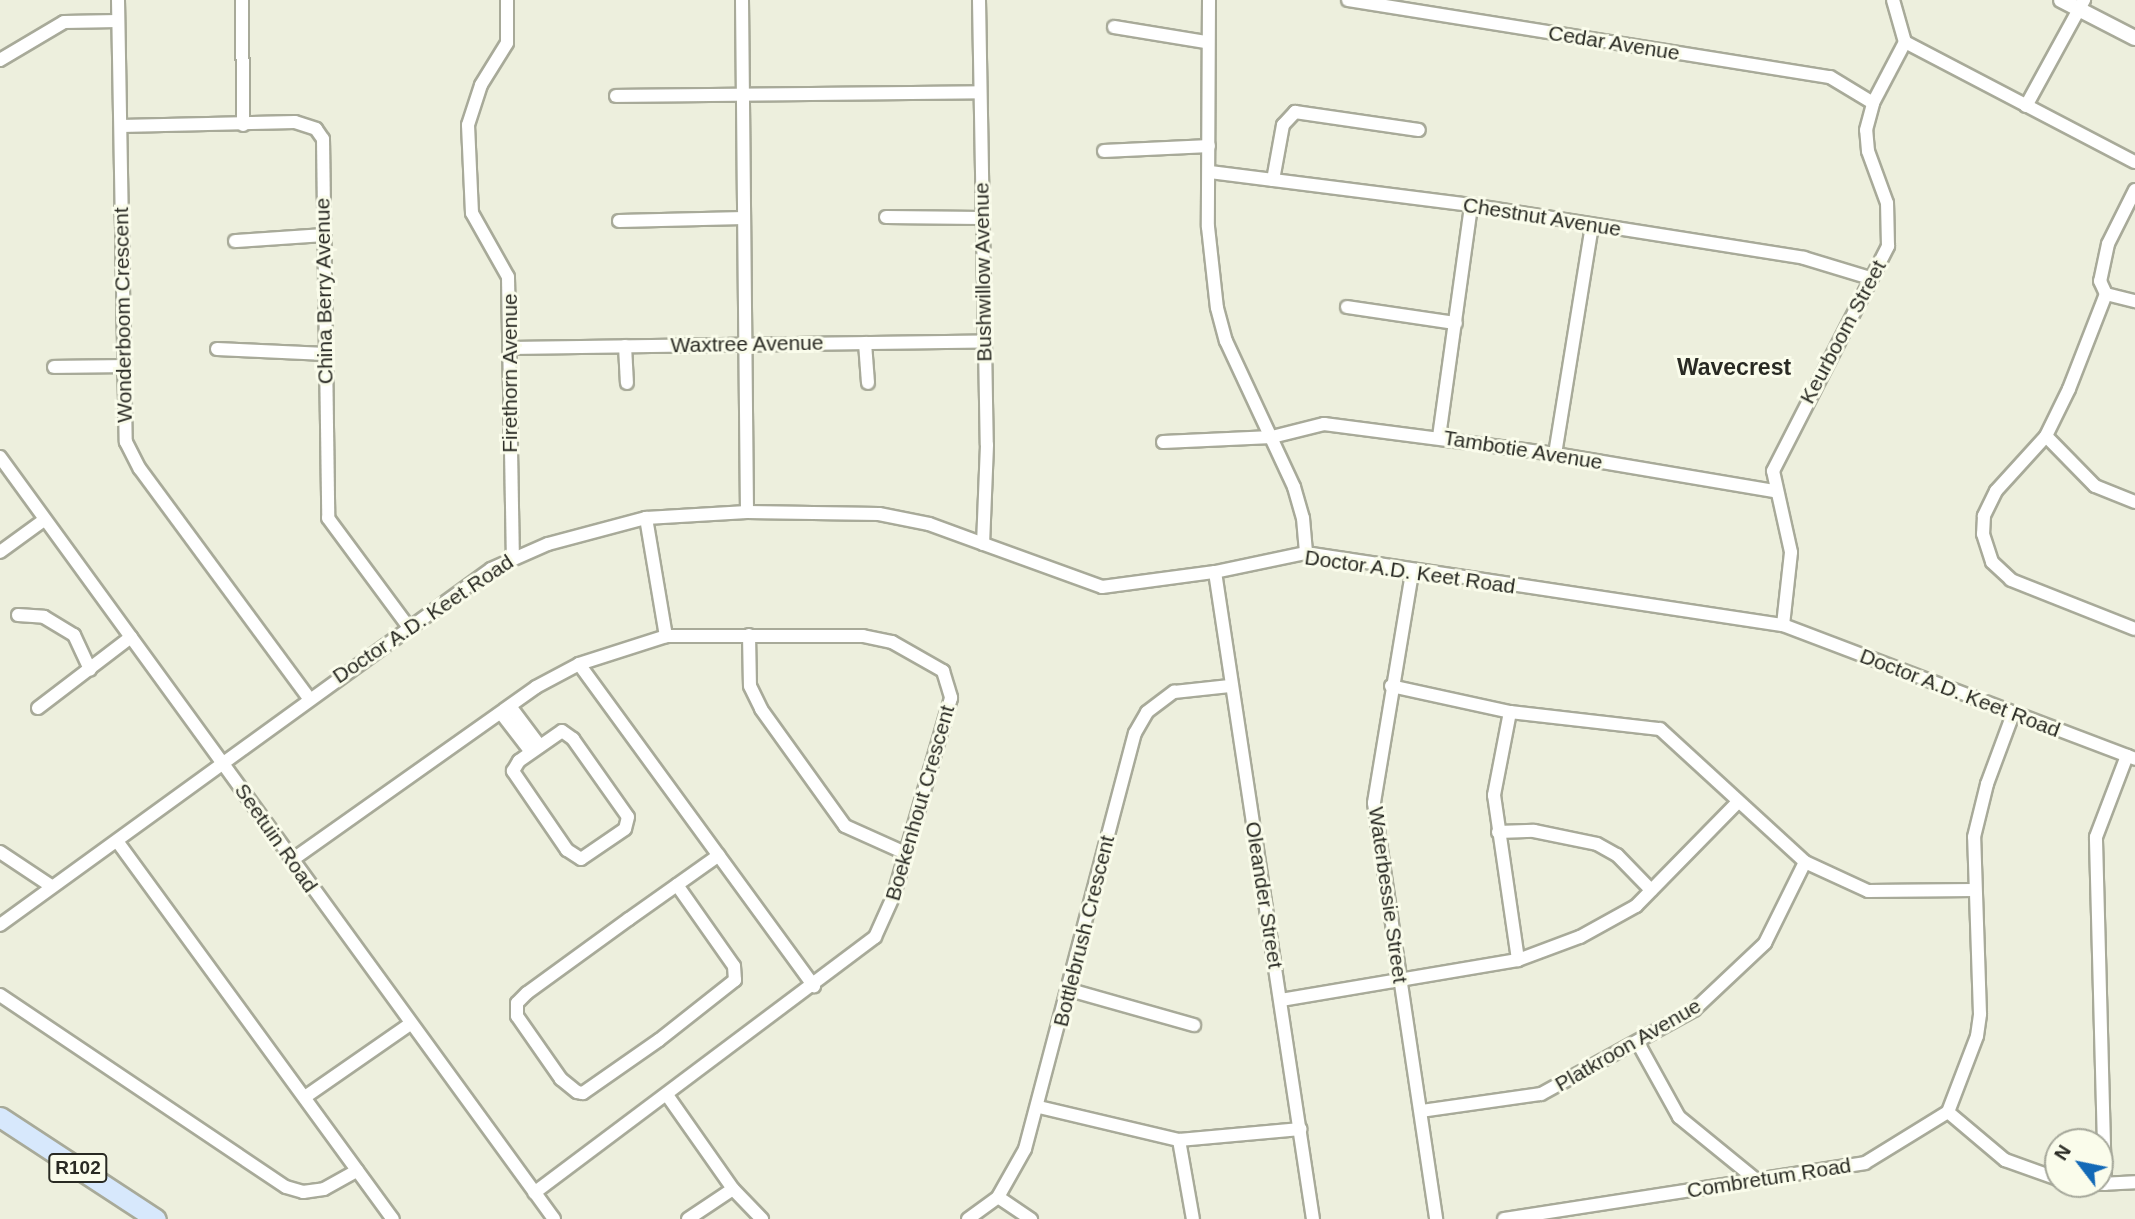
<!DOCTYPE html>
<html>
<head>
<meta charset="utf-8">
<style>
  body { margin:0 }
  #map { position:relative; width:2135px; height:1219px; overflow:hidden; background:#edefdd; font-family:Arial,sans-serif }
  div>[style] { position:absolute }
  .roads { filter:drop-shadow(2px 0 #a8aa99) drop-shadow(-2px 0 #a8aa99) drop-shadow(0 2px #a8aa99) drop-shadow(0 -2px #a8aa99) }
  .minor>* { height:12px; margin:-6px; padding:0 6px; transform-origin:6px; border-radius:6px; background:#fff }
  .tertiary>* { height:14px; margin:-7px; padding:0 7px; transform-origin:7px; border-radius:7px; background:#fff }
  .primary>* { height:19px; margin:-9.5px; padding:0 9.5px; transform-origin:9.5px; border-radius:9.5px; background:#d7e8fc }
  span { translate:-50% -50%; white-space:nowrap; text-align:center; line-height:1.15; -webkit-text-stroke:6px #fafceb; paint-order:stroke }
  .shield-label span { padding:2px 5px; background:#fafceb; border:2px solid; border-radius:5px; -webkit-text-stroke-width:0 }
  .shield-label { font-size:19px; color:#292a23; font-weight:700 }
  .street-label { font-size:21px; color:#292a23 }
  .neighbourhood-label { font-size:23px; color:#292a23; font-weight:700 }
  .north { position:absolute; left:2044px; top:1128px; width:70px; height:70px; box-sizing:border-box; background:#fafceb; border:2px solid #a6a89b; border-radius:50%; rotate:302deg; font-size:19px; font-weight:700; line-height:28px; text-align:center; color:#292a23 }
  .north::after { content:''; display:block; margin:auto; width:24px; height:32px; background:#1269b7; clip-path:polygon(50% 0,100% 100%,50% 72%,0 100%) }
</style>
</head>
<body>
<div id="map">
  <div class="roads">
    <div class="minor">
      <i style="left:118px;top:0;width:442px;rotate:89deg"></i>
      <i style="left:126px;top:442px;width:30px;rotate:63deg"></i>
      <i style="left:140px;top:469px;width:283px;rotate:53.6deg"></i>
      <i style="left:242px;top:0;width:125px;rotate:89.5deg"></i>
      <i style="left:507px;top:0;width:43px;rotate:90deg"></i>
      <i style="left:507px;top:43px;width:49px;rotate:121.8deg"></i>
      <i style="left:481px;top:85px;width:42px;rotate:108deg"></i>
      <i style="left:468px;top:125px;width:88px;rotate:87.4deg"></i>
      <i style="left:472px;top:213px;width:73px;rotate:60.6deg"></i>
      <i style="left:508px;top:277px;width:279px;rotate:89deg"></i>
      <i style="left:742px;top:0;width:512px;rotate:89.44deg"></i>
      <i style="left:979px;top:0;width:445px;rotate:89deg"></i>
      <i style="left:987px;top:445px;width:99px;rotate:92.3deg"></i>
      <i style="left:1209px;top:0;width:227px;rotate:90.3deg"></i>
      <i style="left:1208px;top:227px;width:81px;rotate:83.7deg"></i>
      <i style="left:1217px;top:308px;width:34px;rotate:75deg"></i>
      <i style="left:1226px;top:341px;width:161px;rotate:65deg"></i>
      <i style="left:1294px;top:487px;width:32px;rotate:74deg"></i>
      <i style="left:1303px;top:518px;width:35px;rotate:85deg"></i>
      <i style="left:1348px;top:0;width:488px;rotate:9.1deg"></i>
      <i style="left:1830px;top:77px;width:50px;rotate:31.2deg"></i>
      <i style="left:1893px;top:0;width:44px;rotate:74.1deg"></i>
      <i style="left:1114px;top:27px;width:93px;rotate:9.3deg"></i>
      <i style="left:1905px;top:42px;width:259px;rotate:27.6deg"></i>
      <i style="left:0;top:60px;width:74px;rotate:-30.7deg"></i>
      <i style="left:64px;top:22px;width:54px;rotate:-1.1deg"></i>
      <i style="left:616px;top:96px;width:364px;rotate:-0.6deg"></i>
      <i style="left:2026px;top:106px;width:121px;rotate:-61.3deg"></i>
      <i style="left:121px;top:126px;width:174px;rotate:-1.3deg"></i>
      <i style="left:295px;top:122px;width:22px;rotate:18deg"></i>
      <i style="left:316px;top:129px;width:12px;rotate:55deg"></i>
      <i style="left:323px;top:139px;width:379px;rotate:89.2deg"></i>
      <i style="left:328px;top:518px;width:134px;rotate:53.5deg"></i>
      <i style="left:1104px;top:151px;width:105px;rotate:-2.7deg"></i>
      <i style="left:1210px;top:172px;width:263px;rotate:7.2deg"></i>
      <i style="left:1471px;top:205px;width:337px;rotate:9deg"></i>
      <i style="left:1804px;top:258px;width:69px;rotate:16.9deg"></i>
      <i style="left:1273px;top:180px;width:56px;rotate:-79.7deg"></i>
      <i style="left:1283px;top:125px;width:18px;rotate:-47deg"></i>
      <i style="left:1295px;top:112px;width:125px;rotate:8.3deg"></i>
      <i style="left:2135px;top:190px;width:60px;rotate:116.6deg"></i>
      <i style="left:2108px;top:244px;width:38px;rotate:102deg"></i>
      <i style="left:2100px;top:281px;width:14px;rotate:65deg"></i>
      <i style="left:2106px;top:294px;width:102px;rotate:111.3deg"></i>
      <i style="left:2069px;top:389px;width:52px;rotate:116.1deg"></i>
      <i style="left:2046px;top:436px;width:74px;rotate:132.3deg"></i>
      <i style="left:1996px;top:491px;width:28px;rotate:116deg"></i>
      <i style="left:1984px;top:516px;width:18px;rotate:93deg"></i>
      <i style="left:1983px;top:534px;width:29px;rotate:72deg"></i>
      <i style="left:1992px;top:562px;width:26px;rotate:43deg"></i>
      <i style="left:2011px;top:580px;width:133px;rotate:21.6deg"></i>
      <i style="left:886px;top:217px;width:96px;rotate:0.6deg"></i>
      <i style="left:619px;top:221px;width:125px;rotate:-1.4deg"></i>
      <i style="left:235px;top:241px;width:87px;rotate:-3.9deg"></i>
      <i style="left:2106px;top:294px;width:30px;rotate:14deg"></i>
      <i style="left:1347px;top:307px;width:110px;rotate:8.4deg"></i>
      <i style="left:865px;top:343px;width:40px;rotate:85.7deg"></i>
      <i style="left:625px;top:346px;width:37px;rotate:87deg"></i>
      <i style="left:510px;top:348px;width:473px;rotate:-0.8deg"></i>
      <i style="left:217px;top:349px;width:109px;rotate:2.6deg"></i>
      <i style="left:54px;top:367px;width:69px;rotate:-0.8deg"></i>
      <i style="left:2046px;top:436px;width:70px;rotate:45.6deg"></i>
      <i style="left:2095px;top:486px;width:43px;rotate:21.8deg"></i>
      <i style="left:1439px;top:437px;width:234px;rotate:-82.1deg"></i>
      <i style="left:1163px;top:442px;width:109px;rotate:-2.6deg"></i>
      <i style="left:1272px;top:437px;width:54px;rotate:-14deg"></i>
      <i style="left:1324px;top:424px;width:233px;rotate:7.4deg"></i>
      <i style="left:1555px;top:454px;width:222px;rotate:9.6deg"></i>
      <i style="left:1555px;top:454px;width:232px;rotate:-80.8deg"></i>
      <i style="left:0;top:457px;width:942px;rotate:53.98deg"></i>
      <i style="left:646px;top:518px;width:120px;rotate:80.4deg"></i>
      <i style="left:0;top:552px;width:54px;rotate:-36deg"></i>
      <i style="left:1215px;top:572px;width:654px;rotate:81.39deg"></i>
      <i style="left:1412px;top:573px;width:233px;rotate:99.4deg"></i>
      <i style="left:1374px;top:803px;width:421px;rotate:81.5deg"></i>
      <i style="left:18px;top:615px;width:26px;rotate:4deg"></i>
      <i style="left:44px;top:617px;width:35px;rotate:31deg"></i>
      <i style="left:74px;top:635px;width:38px;rotate:65deg"></i>
      <i style="left:1783px;top:625px;width:73px;rotate:-83.7deg"></i>
      <i style="left:1791px;top:552px;width:83px;rotate:-102.5deg"></i>
      <i style="left:1773px;top:471px;width:253px;rotate:-62.9deg"></i>
      <i style="left:1888px;top:246px;width:43px;rotate:-91.3deg"></i>
      <i style="left:1887px;top:203px;width:55px;rotate:-110.1deg"></i>
      <i style="left:1868px;top:151px;width:21px;rotate:-95deg"></i>
      <i style="left:1866px;top:130px;width:28px;rotate:-75deg"></i>
      <i style="left:1873px;top:103px;width:69px;rotate:-62.3deg"></i>
      <i style="left:749px;top:635px;width:51px;rotate:88.9deg"></i>
      <i style="left:750px;top:686px;width:25px;rotate:64deg"></i>
      <i style="left:761px;top:709px;width:144px;rotate:54.3deg"></i>
      <i style="left:845px;top:826px;width:66px;rotate:24.2deg"></i>
      <i style="left:579px;top:664px;width:399px;rotate:53.9deg"></i>
      <i style="left:1391px;top:686px;width:122px;rotate:12.3deg"></i>
      <i style="left:1510px;top:712px;width:151px;rotate:6.5deg"></i>
      <i style="left:1660px;top:729px;width:197px;rotate:42.5deg"></i>
      <i style="left:1805px;top:862px;width:69px;rotate:24.7deg"></i>
      <i style="left:1868px;top:891px;width:106px;rotate:-0.5deg"></i>
      <i style="left:510px;top:706px;width:50px;rotate:53.1deg"></i>
      <i style="left:38px;top:708px;width:117px;rotate:-37.4deg"></i>
      <i style="left:1510px;top:712px;width:85px;rotate:100.9deg"></i>
      <i style="left:1494px;top:795px;width:167px;rotate:81.7deg"></i>
      <i style="left:501px;top:713px;width:49px;rotate:52.4deg"></i>
      <i style="left:562px;top:731px;width:14px;rotate:36deg"></i>
      <i style="left:573px;top:739px;width:95px;rotate:54.8deg"></i>
      <i style="left:628px;top:817px;width:12px;rotate:104deg"></i>
      <i style="left:625px;top:829px;width:53px;rotate:145.7deg"></i>
      <i style="left:581px;top:859px;width:17px;rotate:-147deg"></i>
      <i style="left:567px;top:850px;width:96px;rotate:-124.4deg"></i>
      <i style="left:513px;top:771px;width:12px;rotate:-59deg"></i>
      <i style="left:519px;top:761px;width:52px;rotate:-34.9deg"></i>
      <i style="left:1498px;top:832px;width:36px;rotate:-2deg"></i>
      <i style="left:1534px;top:831px;width:64px;rotate:11.7deg"></i>
      <i style="left:1597px;top:844px;width:23px;rotate:29deg"></i>
      <i style="left:1617px;top:855px;width:49px;rotate:45.8deg"></i>
      <i style="left:117px;top:841px;width:468px;rotate:53.9deg"></i>
      <i style="left:0;top:852px;width:61px;rotate:33.7deg"></i>
      <i style="left:292px;top:860px;width:299px;rotate:-35.3deg"></i>
      <i style="left:536px;top:687px;width:49px;rotate:-28.1deg"></i>
      <i style="left:579px;top:664px;width:91px;rotate:-17.8deg"></i>
      <i style="left:666px;top:636px;width:197px"></i>
      <i style="left:863px;top:636px;width:30px;rotate:12deg"></i>
      <i style="left:892px;top:642px;width:59px;rotate:29.6deg"></i>
      <i style="left:943px;top:671px;width:28px;rotate:73deg"></i>
      <i style="left:951px;top:698px;width:207px;rotate:106.2deg"></i>
      <i style="left:893px;top:897px;width:44px;rotate:114.2deg"></i>
      <i style="left:875px;top:937px;width:426px;rotate:143.1deg"></i>
      <i style="left:677px;top:885px;width:99px;rotate:54.9deg"></i>
      <i style="left:734px;top:966px;width:14px;rotate:86deg"></i>
      <i style="left:735px;top:980px;width:97px;rotate:141.7deg"></i>
      <i style="left:659px;top:1040px;width:93px;rotate:145.1deg"></i>
      <i style="left:583px;top:1093px;width:6px;rotate:-171deg"></i>
      <i style="left:577px;top:1092px;width:21px;rotate:-141deg"></i>
      <i style="left:561px;top:1079px;width:77px;rotate:-124.9deg"></i>
      <i style="left:517px;top:1016px;width:13px;rotate:-90deg"></i>
      <i style="left:517px;top:1003px;width:14px;rotate:-45deg"></i>
      <i style="left:527px;top:993px;width:126px;rotate:-36deg"></i>
      <i style="left:629px;top:919px;width:110px;rotate:-35.4deg"></i>
      <i style="left:0;top:925px;width:606px;rotate:-35.94deg"></i>
      <i style="left:491px;top:569px;width:62px;rotate:-23.7deg"></i>
      <i style="left:548px;top:544px;width:101px;rotate:-14.9deg"></i>
      <i style="left:646px;top:518px;width:101px;rotate:-3.4deg"></i>
      <i style="left:747px;top:512px;width:132px;rotate:0.9deg"></i>
      <i style="left:879px;top:514px;width:51px;rotate:11.3deg"></i>
      <i style="left:929px;top:524px;width:184px;rotate:20deg"></i>
      <i style="left:1102px;top:587px;width:114px;rotate:-7.6deg"></i>
      <i style="left:1215px;top:572px;width:93px;rotate:-11.8deg"></i>
      <i style="left:1306px;top:553px;width:482px;rotate:8.6deg"></i>
      <i style="left:1783px;top:625px;width:377px;rotate:20.8deg"></i>
      <i style="left:1070px;top:990px;width:129px;rotate:15.8deg"></i>
      <i style="left:0;top:995px;width:344px;rotate:33.9deg"></i>
      <i style="left:286px;top:1187px;width:18px;rotate:16deg"></i>
      <i style="left:303px;top:1192px;width:21px;rotate:-8deg"></i>
      <i style="left:324px;top:1189px;width:38px;rotate:-29deg"></i>
      <i style="left:1281px;top:1000px;width:240px;rotate:-9.6deg"></i>
      <i style="left:1518px;top:960px;width:66px;rotate:-20.4deg"></i>
      <i style="left:1580px;top:937px;width:64px;rotate:-29deg"></i>
      <i style="left:1636px;top:906px;width:146px;rotate:-45.6deg"></i>
      <i style="left:1638px;top:1043px;width:85px;rotate:61deg"></i>
      <i style="left:1679px;top:1117px;width:98px;rotate:39.2deg"></i>
      <i style="left:667px;top:1095px;width:115px;rotate:54.9deg"></i>
      <i style="left:733px;top:1189px;width:42px;rotate:46deg"></i>
      <i style="left:305px;top:1097px;width:128px;rotate:-34.8deg"></i>
      <i style="left:1039px;top:1107px;width:144px;rotate:13.3deg"></i>
      <i style="left:1179px;top:1140px;width:122px;rotate:-5.2deg"></i>
      <i style="left:1421px;top:1111px;width:121px;rotate:-8.1deg"></i>
      <i style="left:1541px;top:1094px;width:175px;rotate:-28.8deg"></i>
      <i style="left:1694px;top:1010px;width:98px;rotate:-43.3deg"></i>
      <i style="left:1765px;top:943px;width:90px;rotate:-63.7deg"></i>
      <i style="left:1948px;top:1112px;width:75px;rotate:40.1deg"></i>
      <i style="left:2005px;top:1160px;width:56px;rotate:19.7deg"></i>
      <i style="left:1179px;top:1140px;width:80px;rotate:80deg"></i>
      <i style="left:2100px;top:1184px;width:35px;rotate:-3deg"></i>
      <i style="left:2105px;top:1184px;width:347px;rotate:-91.5deg"></i>
      <i style="left:2096px;top:837px;width:87px;rotate:-69.1deg"></i>
      <i style="left:998px;top:1197px;width:40px;rotate:34deg"></i>
      <i style="left:688px;top:1219px;width:54px;rotate:-33.7deg"></i>
      <i style="left:968px;top:1219px;width:37px;rotate:-36deg"></i>
      <i style="left:998px;top:1197px;width:55px;rotate:-60.6deg"></i>
      <i style="left:1025px;top:1149px;width:430px;rotate:-75.2deg"></i>
      <i style="left:1135px;top:733px;width:24px;rotate:-60deg"></i>
      <i style="left:1147px;top:712px;width:34px;rotate:-37deg"></i>
      <i style="left:1174px;top:692px;width:56px;rotate:-6.1deg"></i>
      <i style="left:1504px;top:1219px;width:365px;rotate:-8.8deg"></i>
      <i style="left:1865px;top:1163px;width:97px;rotate:-31.6deg"></i>
      <i style="left:1948px;top:1112px;width:81px;rotate:-69.1deg"></i>
      <i style="left:1977px;top:1036px;width:22px;rotate:-82deg"></i>
      <i style="left:1980px;top:1014px;width:177px;rotate:-91.9deg"></i>
      <i style="left:1974px;top:837px;width:55px;rotate:-76.2deg"></i>
      <i style="left:1987px;top:784px;width:75px;rotate:-69.6deg"></i>
    </div>
    <div class="tertiary">
      <i style="left:2061px;top:0;width:83px;rotate:27.2deg"></i>
    </div>
    <div class="primary">
      <i style="left:0;top:1117px;width:186px;rotate:33.2deg"></i>
    </div>
  </div>
  <div class="shield-label">
    <span style="left:78px;top:1168px">R102</span>
  </div>
  <div class="street-label">
    <span style="left:1614px;top:43px;rotate:9deg">Cedar Avenue</span>
    <span style="left:1542px;top:217px;rotate:9deg">Chestnut Avenue</span>
    <span style="left:983px;top:272px;rotate:-91deg">Bushwillow Avenue</span>
    <span style="left:324px;top:291px;rotate:-91deg">China Berry Avenue</span>
    <span style="left:123px;top:315px;rotate:-91deg">Wonderboom Crescent</span>
    <span style="left:1843px;top:332px;rotate:-62deg">Keurboom Street</span>
    <span style="left:747px;top:344px;rotate:-1deg">Waxtree Avenue</span>
    <span style="left:510px;top:373px;rotate:-90deg">Firethorn Avenue</span>
    <span style="left:1523px;top:450px;rotate:9deg">Tambotie Avenue</span>
    <span style="left:1410px;top:572px;rotate:8deg">Doctor A.D. Keet Road</span>
    <span style="left:423px;top:619px;rotate:-34deg">Doctor A.D. Keet Road</span>
    <span style="left:1960px;top:693px;rotate:21deg">Doctor A.D. Keet Road</span>
    <span style="left:920px;top:803px;rotate:-74deg">Boekenhout Crescent</span>
    <span style="left:276px;top:838px;rotate:55deg">Seetuin Road</span>
    <span style="left:1264px;top:895px;rotate:81deg">Oleander Street</span>
    <span style="left:1388px;top:895px;rotate:82deg">Waterbessie Street</span>
    <span style="left:1084px;top:931px;rotate:-76deg">Bottlebrush Crescent</span>
    <span style="left:1628px;top:1045px;rotate:-30deg">Platkroon Avenue</span>
    <span style="left:1769px;top:1178px;rotate:-9deg">Combretum Road</span>
  </div>
  <div class="neighbourhood-label">
    <span style="left:1734px;top:367px">Wavecrest</span>
  </div>
  <div class="north">N</div>
</div>
</body>
</html>
